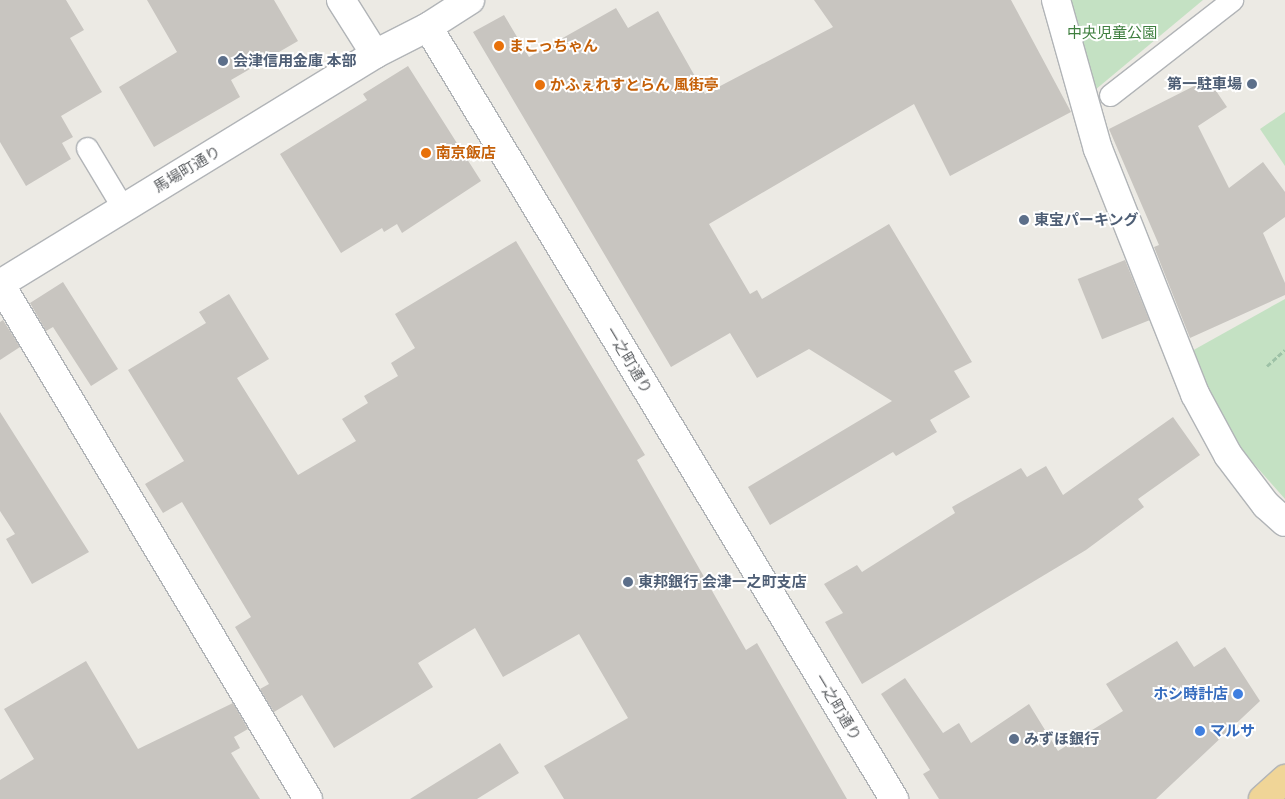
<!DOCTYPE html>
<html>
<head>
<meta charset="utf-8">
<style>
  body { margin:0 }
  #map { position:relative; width:1285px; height:799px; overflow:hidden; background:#eceae4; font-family:"PT Sans","Noto Sans JP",sans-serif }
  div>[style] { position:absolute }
  .green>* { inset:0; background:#c4e1c3 }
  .building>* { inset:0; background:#c8c5c0; transform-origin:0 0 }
  .path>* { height:3px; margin-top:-1.5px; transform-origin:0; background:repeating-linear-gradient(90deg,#9dc1a6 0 5px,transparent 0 7.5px) }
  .roads { filter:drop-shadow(1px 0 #b1b4b7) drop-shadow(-1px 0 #b1b4b7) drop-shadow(0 1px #b1b4b7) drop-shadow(0 -1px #b1b4b7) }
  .lane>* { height:21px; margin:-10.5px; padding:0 10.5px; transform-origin:10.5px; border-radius:10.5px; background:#fff }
  .street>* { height:28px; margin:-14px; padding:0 14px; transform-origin:14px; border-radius:14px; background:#fff }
  .secondary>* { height:28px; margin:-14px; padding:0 14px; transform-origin:14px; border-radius:14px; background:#fff }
  .highway>* { height:28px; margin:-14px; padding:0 14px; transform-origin:14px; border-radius:14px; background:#f0d597 }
  .dots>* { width:14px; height:14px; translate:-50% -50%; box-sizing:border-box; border:2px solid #fff; border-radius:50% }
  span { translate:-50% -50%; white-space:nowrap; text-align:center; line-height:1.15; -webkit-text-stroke:4px #fff; paint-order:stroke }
  .park-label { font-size:15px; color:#3f7f3f }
  .food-label { font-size:15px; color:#c56008; font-weight:700 }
  .left { translate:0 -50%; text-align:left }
  .service-label { font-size:15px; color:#4e5e75; font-weight:700 }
  .right { translate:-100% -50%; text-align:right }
  .street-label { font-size:15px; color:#5c5f62 }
  .shop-label { font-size:15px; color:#366cbe; font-weight:700 }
</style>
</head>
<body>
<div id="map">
  <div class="green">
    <i style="clip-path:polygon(1065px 0,1203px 0,1095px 90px)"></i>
    <i style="clip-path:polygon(1285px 112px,1285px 166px,1260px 129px)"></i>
    <i style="clip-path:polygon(1285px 299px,1285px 499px,1246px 455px,1215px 408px,1190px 352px)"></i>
  </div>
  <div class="building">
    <i style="clip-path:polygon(0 0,66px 0,84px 30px,70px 38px,102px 92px,61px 116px,73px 137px,62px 143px,71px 159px,26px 186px,0 142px)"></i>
    <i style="clip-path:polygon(147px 0,274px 0,298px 41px,231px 80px,240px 97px,154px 147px,119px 87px,177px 52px)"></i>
    <i style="clip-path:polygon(814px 0,1011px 0,1071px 112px,950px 176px,914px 104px,709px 224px,750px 294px,757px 290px,762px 299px,889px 224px,972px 362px,954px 371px,970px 397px,930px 420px,937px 432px,896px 456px,893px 452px,770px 525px,748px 487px,892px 401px,809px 349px,757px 378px,730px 333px,671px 367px,473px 32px,504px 15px,529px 57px,616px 8px,628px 28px,658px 11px,705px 94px,833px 27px)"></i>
    <i style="clip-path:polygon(408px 66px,481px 181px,402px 233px,397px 224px,384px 232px,382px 228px,341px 253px,280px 154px,367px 100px,363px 94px)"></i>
    <i style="clip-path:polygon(1208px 79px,1227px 107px,1198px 126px,1229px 188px,1263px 162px,1285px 192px,1285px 217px,1263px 233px,1285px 283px,1285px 295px,1190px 338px,1154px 247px,1159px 245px,1109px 129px)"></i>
    <i style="clip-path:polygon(516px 241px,645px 455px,637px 460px,746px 650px,757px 643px,847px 799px,564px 799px,544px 766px,628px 718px,579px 634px,503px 677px,475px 628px,418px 663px,433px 687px,334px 748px,302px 695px,274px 712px,260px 689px,269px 684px,235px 627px,251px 617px,182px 502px,163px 513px,145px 484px,184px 461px,128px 370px,206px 323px,199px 312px,229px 294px,269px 359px,237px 378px,298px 475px,356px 441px,342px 419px,368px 403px,364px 396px,398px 376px,391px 363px,415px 348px,395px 314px)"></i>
    <i style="left:1125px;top:260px;width:65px;height:51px;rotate:68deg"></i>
    <i style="clip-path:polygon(63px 282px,118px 369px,91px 386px,53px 327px,46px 331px,30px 303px)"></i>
    <i style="clip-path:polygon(3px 320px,20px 347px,0 360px,0 322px)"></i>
    <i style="clip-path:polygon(0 412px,89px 552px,32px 584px,6px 539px,15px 534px,0 511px)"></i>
    <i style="clip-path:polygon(1173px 417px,1200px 455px,1138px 499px,1144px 507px,1086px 550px,862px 684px,825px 622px,843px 613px,824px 584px,857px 565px,862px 572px,955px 513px,952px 507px,1021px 468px,1027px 477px,1046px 466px,1063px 495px)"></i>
    <i style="clip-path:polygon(1177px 641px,1194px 667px,1225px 647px,1260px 701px,1156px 799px,939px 799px,923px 774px,930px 770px,881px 694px,905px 678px,943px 733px,959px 723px,971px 743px,1029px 704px,1058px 751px,1123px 711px,1106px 684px)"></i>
    <i style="clip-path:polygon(86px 661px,138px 749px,233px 703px,248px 729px,234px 737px,240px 748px,231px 753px,260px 799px,0 799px,0 780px,34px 759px,4px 709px)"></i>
    <i style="clip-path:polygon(500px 743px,519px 773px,477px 799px,410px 799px)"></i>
  </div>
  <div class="path">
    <i style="left:1267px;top:366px;width:24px;rotate:-42deg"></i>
  </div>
  <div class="roads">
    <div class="lane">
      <i style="left:1110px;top:95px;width:155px;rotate:-37.9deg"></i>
      <i style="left:87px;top:148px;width:70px;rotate:59deg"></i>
    </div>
    <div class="street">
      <i style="left:1056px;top:0;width:155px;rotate:74.3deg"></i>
      <i style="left:1098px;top:149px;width:264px;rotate:68.4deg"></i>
      <i style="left:1195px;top:394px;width:69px;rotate:61.6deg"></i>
      <i style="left:1228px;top:455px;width:63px;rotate:52.8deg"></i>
      <i style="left:1266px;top:505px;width:25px;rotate:42deg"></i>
      <i style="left:428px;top:27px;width:50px;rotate:-32.7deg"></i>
      <i style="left:0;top:284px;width:600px;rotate:59.12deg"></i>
      <i style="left:0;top:284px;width:440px;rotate:-31.5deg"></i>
    </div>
    <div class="secondary">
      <i style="left:341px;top:0;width:64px;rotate:57.8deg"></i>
      <i style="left:375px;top:54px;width:59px;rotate:-27deg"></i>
      <i style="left:428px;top:27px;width:902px;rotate:58.88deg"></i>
    </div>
    <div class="highway">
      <i style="left:1263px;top:799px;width:30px;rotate:-42deg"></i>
    </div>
  </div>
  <div class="dots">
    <i style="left:499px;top:46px;background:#e8710a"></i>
    <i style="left:223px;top:61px;background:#5c6f8a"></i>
    <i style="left:1252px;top:84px;background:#5c6f8a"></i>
    <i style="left:540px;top:85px;background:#e8710a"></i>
    <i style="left:426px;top:153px;background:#e8710a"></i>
    <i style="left:1024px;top:220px;background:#5c6f8a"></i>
    <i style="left:628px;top:582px;background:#5c6f8a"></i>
    <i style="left:1238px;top:694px;background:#3f7fe0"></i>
    <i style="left:1200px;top:731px;background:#3f7fe0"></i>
    <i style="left:1014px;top:739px;background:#5c6f8a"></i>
  </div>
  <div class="park-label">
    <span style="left:1112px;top:33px">中央児童公園</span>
  </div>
  <div class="food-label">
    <span class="left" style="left:509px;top:46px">まこっちゃん</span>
    <span class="left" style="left:550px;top:85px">かふぇれすとらん 風街亭</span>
    <span class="left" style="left:436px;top:153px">南京飯店</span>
  </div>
  <div class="service-label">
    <span class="left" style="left:233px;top:61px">会津信用金庫 本部</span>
    <span class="right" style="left:1242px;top:84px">第一駐車場</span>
    <span class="left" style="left:1034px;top:220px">東宝パーキング</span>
    <span class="left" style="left:638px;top:582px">東邦銀行 会津一之町支店</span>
    <span class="left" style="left:1024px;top:739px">みずほ銀行</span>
  </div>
  <div class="street-label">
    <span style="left:187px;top:169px;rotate:-31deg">馬場町通り</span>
    <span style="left:629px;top:360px;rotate:59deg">一之町通り</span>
    <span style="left:838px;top:707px;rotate:59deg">一之町通り</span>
  </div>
  <div class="shop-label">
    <span class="right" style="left:1228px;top:694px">ホシ時計店</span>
    <span class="left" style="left:1210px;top:731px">マルサ</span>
  </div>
</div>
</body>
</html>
